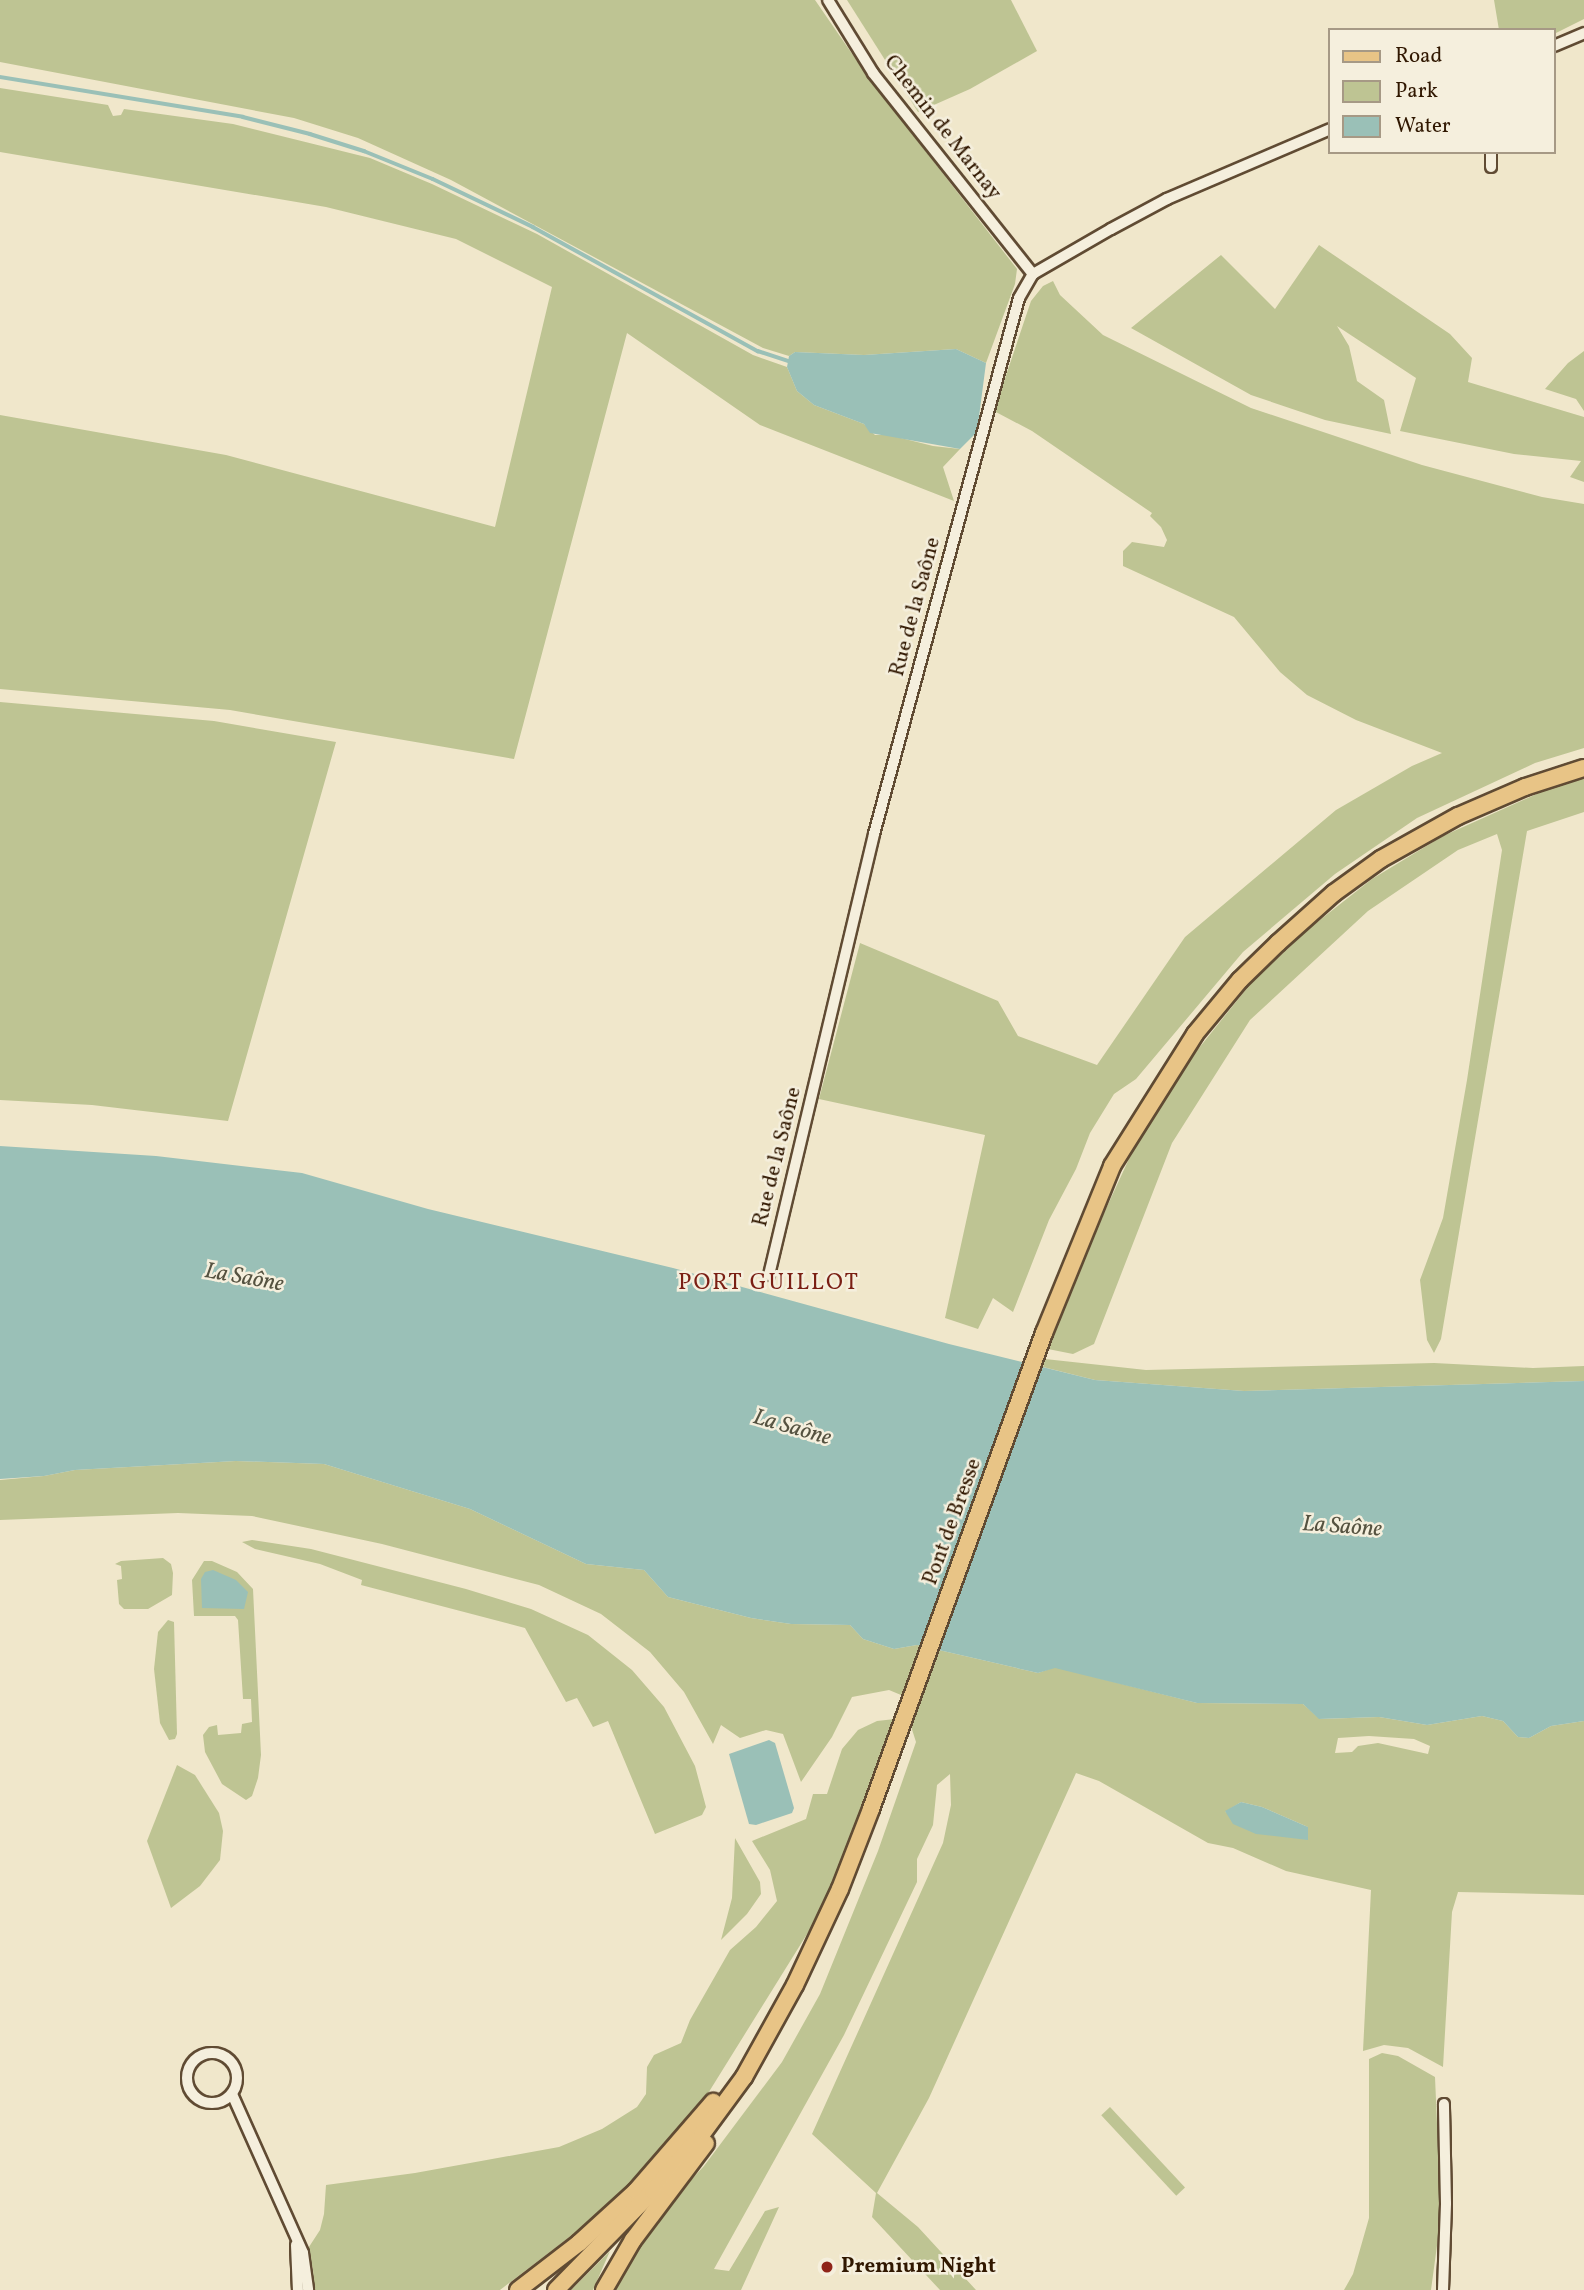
<!DOCTYPE html>
<html>
<head>
<meta charset="utf-8">
<style>
  body { margin:0 }
  #map { position:relative; width:1584px; height:2290px; overflow:hidden; background:#f0e7cb; font-family:Vollkorn,serif }
  div>[style] { position:absolute }
  .green>* { inset:0; background:#bec493; transform-origin:0 0 }
  .water>* { inset:0; background:#9ac0b7 }
  .stream>* { height:3.5px; margin:-1.75px; padding:0 1.75px; transform-origin:1.75px; border-radius:1.75px; background:#9ac0b7 }
  .roads { filter:drop-shadow(2px 0 #604b33) drop-shadow(-2px 0 #604b33) drop-shadow(0 2px #604b33) drop-shadow(0 -2px #604b33) }
  .street>* { height:10px; margin:-5px; padding:0 5px; transform-origin:5px; border-radius:5px; background:#f5efdd }
  .street>.ring { margin:-5px; padding:0; box-sizing:content-box; background:none; border:10px solid #f5efdd; border-radius:50% }
  .primary>* { height:16px; margin:-8px; padding:0 8px; transform-origin:8px; border-radius:8px; background:#e8c486 }
  .dots>* { width:19px; height:19px; translate:-50% -50%; box-sizing:border-box; border:4px solid #f5efdd; border-radius:50% }
  span { translate:-50% -50%; white-space:nowrap; text-align:center; line-height:1.15; -webkit-text-stroke:5px #f5efdd; paint-order:stroke }
  .street-label { font-size:21px; color:#301700 }
  .poi-label { font-size:21px; color:#301700; font-weight:700 }
  .left { translate:0 -50%; text-align:left }
  .water-label { font-size:23px; color:#555240; font-style:italic }
  .neighbourhood-label { font-size:23px; color:#7a1f14; letter-spacing:2px }
  .legend { position:absolute; left:1328px; top:28px; width:228px; height:126px; box-sizing:border-box; background:#f5efdd; border:2px solid #a69985; margin:0; padding:9px 12px; list-style:none; font-size:21px; color:#301700 }
  .legend li { display:flex; align-items:center; gap:14px; height:35px }
  .legend b { width:35px; border:2px solid #a69985 }
</style>
</head>
<body>
<div id="map">
  <div class="green">
    <i style="clip-path:polygon(0 0,815px 0,868px 77px,1017px 269px,1015px 284px,986px 363px,956px 349px,864px 355px,795px 352px,789px 356px,763px 348px,451px 180px,358px 138px,294px 118px,0 62px)"></i>
    <i style="clip-path:polygon(847px 0,1011px 0,1037px 51px,970px 89px,918px 112px)"></i>
    <i style="clip-path:polygon(1494px 0,1584px 0,1584px 19px,1554px 34px,1554px 30px,1499px 30px)"></i>
    <i style="clip-path:polygon(0 88px,108px 105px,113px 116px,121px 115px,124px 109px,233px 124px,370px 158px,432px 184px,537px 234px,753px 355px,787px 367px,797px 391px,814px 405px,864px 424px,875px 435px,889px 435px,933px 446px,960px 449px,943px 467px,954px 501px,760px 425px,627px 333px,514px 759px,230px 710px,0 689px,0 415px,226px 455px,495px 527px,552px 287px,456px 239px,326px 207px,0 152px)"></i>
    <i style="clip-path:polygon(1319px 245px,1450px 334px,1472px 358px,1468px 382px,1584px 417px,1584px 482px,1570px 477px,1581px 461px,1514px 454px,1400px 431px,1416px 378px,1337px 326px,1349px 346px,1357px 381px,1384px 400px,1391px 434px,1325px 420px,1251px 395px,1131px 328px,1221px 255px,1275px 309px)"></i>
    <i style="clip-path:polygon(1053px 281px,1060px 295px,1103px 335px,1251px 408px,1422px 465px,1542px 497px,1584px 504px,1584px 748px,1535px 763px,1417px 818px,1335px 874px,1243px 952px,1136px 1079px,1114px 1094px,1090px 1133px,1076px 1169px,1049px 1220px,1013px 1312px,993px 1298px,978px 1329px,945px 1318px,985px 1135px,819px 1099px,860px 943px,998px 1001px,1018px 1036px,1097px 1065px,1185px 937px,1336px 810px,1412px 766px,1442px 753px,1356px 720px,1307px 695px,1280px 672px,1234px 617px,1123px 566px,1123px 551px,1132px 542px,1164px 547px,1167px 540px,1161px 527px,1150px 516px,1152px 513px,1032px 431px,994px 411px,1031px 301px,1043px 286px)"></i>
    <i style="clip-path:polygon(1584px 351px,1584px 411px,1576px 399px,1545px 389px,1568px 363px)"></i>
    <i style="clip-path:polygon(0 702px,214px 721px,336px 742px,228px 1121px,92px 1105px,0 1100px)"></i>
    <i style="clip-path:polygon(1584px 778px,1584px 812px,1527px 831px,1441px 1339px,1434px 1353px,1427px 1340px,1420px 1280px,1443px 1218px,1467px 1080px,1502px 850px,1497px 834px,1458px 850px,1368px 911px,1250px 1020px,1172px 1143px,1094px 1344px,1073px 1354px,1048px 1349px,1093px 1237px,1134px 1148px,1191px 1058px,1252px 982px,1311px 927px,1372px 879px,1443px 836px,1541px 792px)"></i>
    <i style="clip-path:polygon(1045px 1359px,1146px 1370px,1434px 1363px,1533px 1368px,1584px 1366px,1584px 1381px,1244px 1391px,1095px 1380px,1043px 1367px)"></i>
    <i style="clip-path:polygon(evenodd,236px 1461px,324px 1464px,470px 1509px,586px 1564px,644px 1570px,668px 1597px,751px 1618px,791px 1624px,850px 1625px,863px 1639px,894px 1649px,917px 1645px,1038px 1673px,1055px 1667px,1197px 1703px,1303px 1704px,1320px 1719px,1379px 1717px,1427px 1725px,1482px 1716px,1503px 1721px,1518px 1737px,1529px 1738px,1551px 1726px,1584px 1721px,1584px 1895px,1458px 1892px,1452px 1912px,1443px 2067px,1408px 2048px,1384px 2045px,1363px 2051px,1371px 1890px,1286px 1871px,1233px 1848px,1208px 1843px,1099px 1781px,1076px 1773px,929px 2098px,877px 2193px,918px 2227px,976px 2290px,940px 2290px,872px 2217px,876px 2193px,812px 2134px,943px 1843px,951px 1805px,950px 1774px,937px 1785px,933px 1825px,917px 1859px,917px 1882px,844px 2035px,714px 2269px,729px 2271px,765px 2211px,779px 2207px,741px 2290px,609px 2290px,644px 2231px,704px 2166px,782px 2062px,820px 1994px,878px 1851px,916px 1742px,901px 1695px,889px 1690px,852px 1697px,832px 1737px,801px 1782px,783px 1734px,766px 1730px,740px 1738px,721px 1725px,713px 1744px,684px 1692px,650px 1652px,601px 1614px,539px 1585px,382px 1544px,252px 1516px,178px 1513px,0 1520px,0 1480px,44px 1476px,75px 1470px,236px 1461px,1369px 1736px,1414px 1739px,1430px 1746px,1428px 1754px,1378px 1743px,1358px 1746px,1352px 1752px,1335px 1753px,1338px 1738px,1369px 1736px,236px 1461px,1241px 1802px,1262px 1807px,1308px 1827px,1225px 1812px,1241px 1802px)"></i>
    <i style="clip-path:polygon(252px 1540px,311px 1549px,466px 1589px,531px 1609px,588px 1635px,632px 1670px,664px 1707px,695px 1766px,706px 1807px,702px 1815px,655px 1834px,608px 1721px,593px 1727px,577px 1698px,566px 1702px,525px 1628px,361px 1585px,362px 1580px,320px 1564px,255px 1549px,242px 1542px)"></i>
    <i style="clip-path:polygon(163px 1558px,171px 1564px,173px 1573px,172px 1595px,148px 1609px,124px 1609px,119px 1604px,117px 1580px,122px 1579px,121px 1566px,115px 1564px,121px 1561px)"></i>
    <i style="clip-path:polygon(204px 1561px,212px 1561px,237px 1572px,253px 1589px,261px 1755px,258px 1778px,252px 1796px,246px 1800px,222px 1784px,205px 1752px,203px 1735px,209px 1727px,217px 1725px,218px 1735px,241px 1733px,242px 1724px,252px 1722px,251px 1699px,243px 1699px,238px 1620px,235px 1616px,194px 1616px,192px 1580px)"></i>
    <i style="clip-path:polygon(168px 1620px,174px 1622px,177px 1734px,175px 1739px,169px 1740px,160px 1723px,154px 1669px,158px 1632px)"></i>
    <i style="clip-path:polygon(895px 1719px,849px 1847px,817px 1918px,707px 2095px,630px 2184px,576px 2232px,500px 2290px,314px 2290px,313px 2269px,307px 2250px,320px 2230px,324px 2214px,326px 2185px,415px 2173px,559px 2147px,602px 2129px,637px 2107px,646px 2094px,647px 2067px,654px 2055px,681px 2043px,690px 2020px,730px 1950px,756px 1927px,777px 1901px,770px 1870px,752px 1841px,806px 1819px,813px 1794px,827px 1794px,842px 1749px,858px 1730px,877px 1721px)"></i>
    <i style="clip-path:polygon(177px 1765px,195px 1775px,219px 1813px,223px 1831px,220px 1860px,200px 1886px,171px 1908px,147px 1841px)"></i>
    <i style="clip-path:polygon(735px 1838px,760px 1882px,761px 1894px,747px 1914px,721px 1940px,732px 1898px)"></i>
    <i style="clip-path:polygon(1382px 2053px,1398px 2056px,1435px 2077px,1441px 2216px,1431px 2290px,1344px 2290px,1353px 2274px,1369px 2218px,1369px 2059px)"></i>
    <i style="left:1110px;top:2107px;width:110px;height:12px;rotate:47deg"></i>
    <i style="clip-path:polygon(610px 2251px,593px 2290px,571px 2290px)"></i>
  </div>
  <div class="water">
    <i style="clip-path:polygon(956px 349px,986px 363px,977px 432px,960px 449px,870px 433px,864px 424px,814px 405px,797px 391px,787px 367px,789px 356px,795px 352px,864px 355px)"></i>
    <i style="clip-path:polygon(0 1146px,156px 1156px,302px 1173px,428px 1209px,673px 1268px,949px 1344px,1095px 1380px,1244px 1391px,1584px 1381px,1584px 1721px,1551px 1726px,1529px 1738px,1518px 1737px,1503px 1721px,1482px 1716px,1427px 1725px,1379px 1717px,1319px 1719px,1303px 1704px,1197px 1703px,1055px 1668px,1038px 1673px,917px 1645px,894px 1649px,863px 1639px,850px 1625px,791px 1624px,751px 1618px,668px 1597px,644px 1570px,586px 1564px,470px 1509px,324px 1464px,236px 1461px,75px 1470px,44px 1476px,0 1479px)"></i>
    <i style="clip-path:polygon(213px 1570px,236px 1580px,248px 1592px,244px 1609px,202px 1608px,201px 1579px,205px 1572px)"></i>
    <i style="clip-path:polygon(769px 1740px,775px 1743px,794px 1808px,792px 1813px,756px 1825px,749px 1824px,729px 1754px)"></i>
    <i style="clip-path:polygon(1241px 1802px,1262px 1807px,1308px 1827px,1308px 1840px,1256px 1834px,1233px 1824px,1225px 1811px)"></i>
  </div>
  <div class="stream">
    <i style="left:0;top:77px;width:246px;rotate:9.3deg"></i>
    <i style="left:243px;top:117px;width:69px;rotate:14.2deg"></i>
    <i style="left:310px;top:134px;width:57px;rotate:17.5deg"></i>
    <i style="left:364px;top:151px;width:74px;rotate:22.1deg"></i>
    <i style="left:433px;top:179px;width:111px;rotate:25.6deg"></i>
    <i style="left:533px;top:227px;width:257px;rotate:28.9deg"></i>
    <i style="left:758px;top:351px;width:32px;rotate:18deg"></i>
  </div>
  <div class="roads">
    <div class="street">
      <i style="left:828px;top:0;width:86px;rotate:58.3deg"></i>
      <i style="left:873px;top:73px;width:257px;rotate:51.5deg"></i>
      <i style="left:1554px;top:46px;width:33px;rotate:-23deg"></i>
      <i style="left:1491px;top:152px;width:15px;rotate:90deg"></i>
      <i style="left:769px;top:1275px;width:453px;rotate:-76.6deg"></i>
      <i style="left:874px;top:834px;width:555px;rotate:-74.86deg"></i>
      <i style="left:1019px;top:298px;width:28px;rotate:-60deg"></i>
      <i style="left:1033px;top:274px;width:90px;rotate:-30deg"></i>
      <i style="left:1111px;top:229px;width:64px;rotate:-28.2deg"></i>
      <i style="left:1167px;top:199px;width:177px;rotate:-23.2deg"></i>
      <i class="ring" style="left:187px;top:2053px;width:40px;height:40px"></i>
      <i style="left:232px;top:2094px;width:174px;rotate:65.9deg"></i>
      <i style="left:303px;top:2253px;width:37px;rotate:82deg"></i>
      <i style="left:296px;top:2245px;width:45px;rotate:87.5deg"></i>
      <i style="left:1443px;top:2290px;width:87px;rotate:-88deg"></i>
      <i style="left:1446px;top:2203px;width:99px;rotate:-91.2deg"></i>
    </div>
    <div class="primary">
      <i style="left:518px;top:2290px;width:77px;rotate:-37.6deg"></i>
      <i style="left:579px;top:2243px;width:77px;rotate:-42.4deg"></i>
      <i style="left:636px;top:2191px;width:118px;rotate:-49.1deg"></i>
      <i style="left:556px;top:2290px;width:139px;rotate:-45.6deg"></i>
      <i style="left:653px;top:2191px;width:75px;rotate:-49.3deg"></i>
      <i style="left:702px;top:2134px;width:71px;rotate:-53.6deg"></i>
      <i style="left:744px;top:2077px;width:105px;rotate:-61deg"></i>
      <i style="left:795px;top:1985px;width:106px;rotate:-64.9deg"></i>
      <i style="left:840px;top:1889px;width:86px;rotate:-68.8deg"></i>
      <i style="left:871px;top:1809px;width:506px;rotate:-70.03deg"></i>
      <i style="left:1044px;top:1333px;width:180px;rotate:-67.8deg"></i>
      <i style="left:1112px;top:1166px;width:156px;rotate:-57.8deg"></i>
      <i style="left:1195px;top:1034px;width:70px;rotate:-50.2deg"></i>
      <i style="left:1240px;top:980px;width:53px;rotate:-44.2deg"></i>
      <i style="left:1278px;top:943px;width:75px;rotate:-41.8deg"></i>
      <i style="left:1334px;top:893px;width:58px;rotate:-35.9deg"></i>
      <i style="left:1381px;top:859px;width:88px;rotate:-29.2deg"></i>
      <i style="left:1458px;top:816px;width:73px;rotate:-23.4deg"></i>
      <i style="left:1525px;top:787px;width:62px;rotate:-17.9deg"></i>
      <i style="left:604px;top:2290px;width:58px;rotate:-59.9deg"></i>
      <i style="left:633px;top:2240px;width:121px;rotate:-53deg"></i>
    </div>
  </div>
  <div class="dots">
    <i style="left:827px;top:2267px;background:#8f2418"></i>
  </div>
  <div class="street-label">
    <span style="left:942px;top:128px;rotate:52deg">Chemin de Marnay</span>
    <span style="left:916px;top:607px;rotate:-75deg">Rue de la Saône</span>
    <span style="left:778px;top:1157px;rotate:-76deg">Rue de la Saône</span>
    <span style="left:953px;top:1522px;rotate:-70deg">Pont de Bresse</span>
  </div>
  <div class="poi-label">
    <span class="left" style="left:841px;top:2267px">Premium Night</span>
  </div>
  <div class="water-label">
    <span style="left:244px;top:1278px;rotate:10deg">La Saône</span>
    <span style="left:792px;top:1428px;rotate:16deg">La Saône</span>
    <span style="left:1342px;top:1527px;rotate:4deg">La Saône</span>
  </div>
  <div class="neighbourhood-label">
    <span style="left:769px;top:1283px">PORT GUILLOT</span>
  </div>
  <ul class="legend">
  <li><b style="height:9px;background:#e8c486"></b>Road</li>
  <li><b style="height:19px;background:#bec493"></b>Park</li>
  <li><b style="height:19px;background:#9ac0b7"></b>Water</li>
  </ul>
</div>
</body>
</html>
